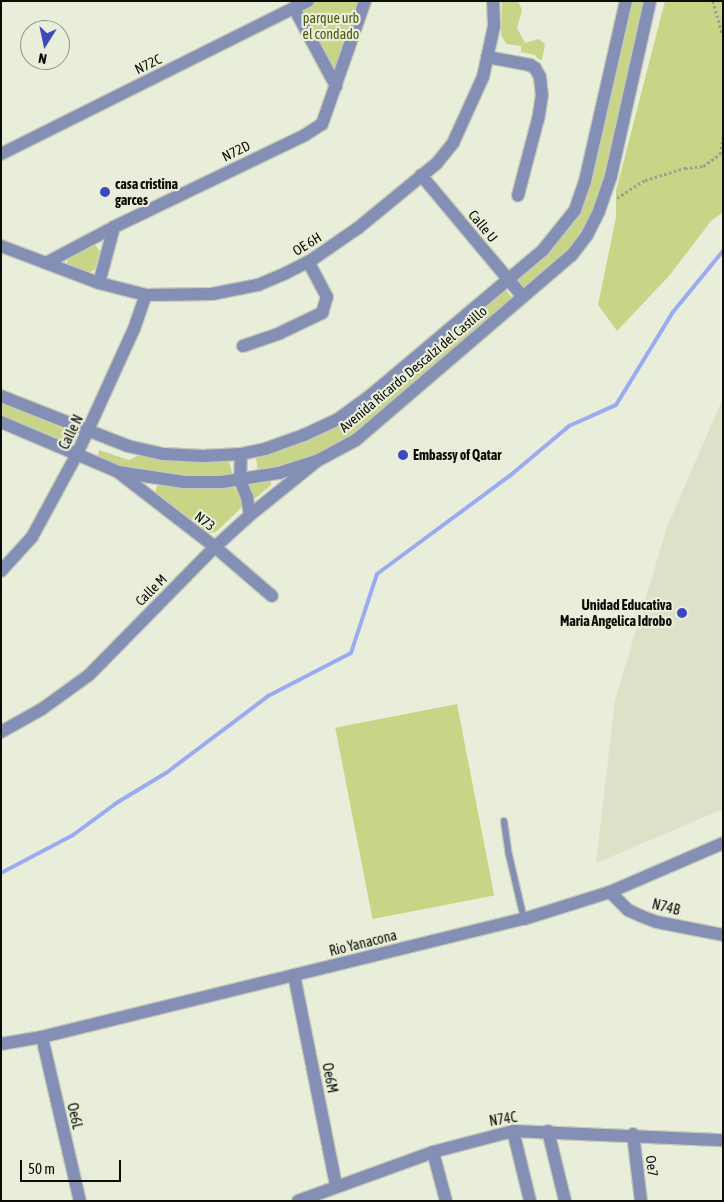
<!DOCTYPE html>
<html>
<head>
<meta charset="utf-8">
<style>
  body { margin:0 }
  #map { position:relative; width:724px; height:1202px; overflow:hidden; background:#e9eeda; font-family:"Asap Condensed",sans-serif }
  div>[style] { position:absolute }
  .built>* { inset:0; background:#dce2c7 }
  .green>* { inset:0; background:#c8d587; transform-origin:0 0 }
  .stream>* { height:4px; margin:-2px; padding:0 2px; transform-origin:2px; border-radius:2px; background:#99abf1 }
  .path>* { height:2.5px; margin-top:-1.25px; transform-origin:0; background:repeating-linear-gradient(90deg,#9da091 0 2.5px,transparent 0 5px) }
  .roads { filter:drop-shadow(1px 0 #c6cab8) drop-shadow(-1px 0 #c6cab8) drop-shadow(0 1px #c6cab8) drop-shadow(0 -1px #c6cab8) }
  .service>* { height:6px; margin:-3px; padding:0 3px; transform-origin:3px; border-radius:3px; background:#848fb5 }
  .minor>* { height:12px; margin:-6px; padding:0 6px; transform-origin:6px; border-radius:6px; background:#848fb5 }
  .tertiary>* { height:12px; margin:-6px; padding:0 6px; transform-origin:6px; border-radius:6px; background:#848fb5 }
  .dots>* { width:14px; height:14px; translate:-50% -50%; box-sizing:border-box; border:2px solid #e9eeda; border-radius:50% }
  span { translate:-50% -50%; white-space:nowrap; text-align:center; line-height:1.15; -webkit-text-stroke:4.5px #e9eeda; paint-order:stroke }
  .park-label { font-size:14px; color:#505a0c }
  .street-label { font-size:14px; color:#0c0d07 }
  .poi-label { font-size:14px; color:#0c0d07; font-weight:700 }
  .left { translate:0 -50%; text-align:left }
  .right { translate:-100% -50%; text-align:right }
  .frame { position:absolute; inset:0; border:2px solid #0c0d07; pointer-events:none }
  .north { position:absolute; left:20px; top:20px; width:50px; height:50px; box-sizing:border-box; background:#e9eeda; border:1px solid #919486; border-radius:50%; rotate:190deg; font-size:14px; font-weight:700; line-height:20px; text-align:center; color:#0c0d07 }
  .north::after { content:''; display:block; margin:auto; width:18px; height:22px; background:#3c49bc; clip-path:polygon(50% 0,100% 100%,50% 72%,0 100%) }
  .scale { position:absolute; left:20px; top:1160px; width:101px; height:22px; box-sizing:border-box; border:2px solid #0c0d07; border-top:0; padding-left:6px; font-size:15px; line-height:18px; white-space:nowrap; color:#0c0d07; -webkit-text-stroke:4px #e9eeda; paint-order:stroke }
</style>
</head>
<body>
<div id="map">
  <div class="built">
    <i style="clip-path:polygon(723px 398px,723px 809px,596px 863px,615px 700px,667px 527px)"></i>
  </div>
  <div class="green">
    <i style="clip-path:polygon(308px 1px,365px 1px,336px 86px,294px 8px)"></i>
    <i style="clip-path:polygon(502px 1px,518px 1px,522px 10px,517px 28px,525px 43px,539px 39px,545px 44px,542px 60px,538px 59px,535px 55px,521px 52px,521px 46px,506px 44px,501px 35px)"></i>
    <i style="clip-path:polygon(631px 1px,645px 1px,607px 174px,596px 208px,567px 253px,523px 290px,516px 280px,559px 241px,579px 214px)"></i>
    <i style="clip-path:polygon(665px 1px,723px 1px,723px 212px,711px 221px,669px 276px,617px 331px,598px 305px,616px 217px,616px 191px)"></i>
    <i style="clip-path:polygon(95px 245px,100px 251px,95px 269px,89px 273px,67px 264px,68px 257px)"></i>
    <i style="clip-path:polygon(505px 289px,513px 299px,373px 418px,343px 441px,307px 458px,258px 471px,256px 458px,290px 448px,325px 433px,361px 411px)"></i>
    <i style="clip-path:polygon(1px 403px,74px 433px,76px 441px,68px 444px,1px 416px)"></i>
    <i style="clip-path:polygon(99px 450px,129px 460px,139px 455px,184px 462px,229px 462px,233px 476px,202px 477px,120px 466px,98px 457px)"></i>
    <i style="clip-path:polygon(271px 480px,271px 485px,252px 501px,248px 485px)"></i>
    <i style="clip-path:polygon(157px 485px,191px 488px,233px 487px,241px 494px,243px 503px,239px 510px,216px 532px,209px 533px,155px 494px)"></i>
    <i style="left:457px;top:704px;width:195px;height:124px;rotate:79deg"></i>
  </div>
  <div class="stream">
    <i style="left:1px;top:873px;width:81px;rotate:-27.8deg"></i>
    <i style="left:73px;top:835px;width:56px;rotate:-36.3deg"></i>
    <i style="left:118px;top:802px;width:56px;rotate:-31.1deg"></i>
    <i style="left:166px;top:773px;width:128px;rotate:-37deg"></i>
    <i style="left:268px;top:696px;width:93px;rotate:-27.4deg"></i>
    <i style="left:351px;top:653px;width:83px;rotate:-71.8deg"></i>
    <i style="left:377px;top:574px;width:168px;rotate:-36.5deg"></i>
    <i style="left:512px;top:474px;width:75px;rotate:-40.1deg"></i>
    <i style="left:569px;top:426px;width:51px;rotate:-24.1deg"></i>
    <i style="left:616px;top:405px;width:109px;rotate:-58.5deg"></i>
    <i style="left:673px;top:312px;width:79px;rotate:-50.7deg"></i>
  </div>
  <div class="path">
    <i style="left:713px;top:1px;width:35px;rotate:74deg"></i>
    <i style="left:617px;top:198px;width:33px;rotate:-33deg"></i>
    <i style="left:645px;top:180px;width:42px;rotate:-16.7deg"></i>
    <i style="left:685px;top:168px;width:18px;rotate:-6deg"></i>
    <i style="left:703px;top:166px;width:21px;rotate:-35deg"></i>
    <i style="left:720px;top:154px;width:17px;rotate:-80deg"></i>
  </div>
  <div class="roads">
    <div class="service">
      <i style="left:504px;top:821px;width:34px;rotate:82deg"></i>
      <i style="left:509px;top:855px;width:66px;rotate:76.8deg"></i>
    </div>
    <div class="minor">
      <i style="left:294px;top:8px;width:89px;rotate:61.7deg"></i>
      <i style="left:487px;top:57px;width:44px;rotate:10.5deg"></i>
      <i style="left:530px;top:65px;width:6px;rotate:31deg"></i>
      <i style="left:535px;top:68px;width:10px;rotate:61deg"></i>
      <i style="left:540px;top:77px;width:18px;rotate:84deg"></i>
      <i style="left:542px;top:95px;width:24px;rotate:99deg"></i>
      <i style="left:538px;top:119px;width:79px;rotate:104.7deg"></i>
      <i style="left:1px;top:154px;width:343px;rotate:-26.5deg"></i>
      <i style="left:421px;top:175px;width:158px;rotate:50.1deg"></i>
      <i style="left:1px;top:246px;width:105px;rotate:20.7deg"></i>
      <i style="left:99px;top:283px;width:49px;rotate:14.3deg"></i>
      <i style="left:146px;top:295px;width:66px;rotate:-0.9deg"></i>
      <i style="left:212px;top:294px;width:47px;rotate:-11.1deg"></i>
      <i style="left:258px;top:285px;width:30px;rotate:-23deg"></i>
      <i style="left:286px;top:273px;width:30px;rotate:-27deg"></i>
      <i style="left:313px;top:259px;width:55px;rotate:-34.6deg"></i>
      <i style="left:358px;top:228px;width:102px;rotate:-39.4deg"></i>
      <i style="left:437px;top:163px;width:26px;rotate:-51deg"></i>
      <i style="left:453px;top:143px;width:72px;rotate:-65.6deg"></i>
      <i style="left:483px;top:77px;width:52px;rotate:-77.8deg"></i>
      <i style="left:494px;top:26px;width:25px;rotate:-92deg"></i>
      <i style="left:46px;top:263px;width:77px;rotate:-27.9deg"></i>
      <i style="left:114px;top:227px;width:212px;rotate:-25.7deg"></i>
      <i style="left:305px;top:135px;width:20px;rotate:-33deg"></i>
      <i style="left:322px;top:124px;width:130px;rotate:-70.7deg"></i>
      <i style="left:99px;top:283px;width:58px;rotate:-75deg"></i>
      <i style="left:243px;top:346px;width:39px;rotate:-19deg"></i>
      <i style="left:280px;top:333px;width:47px;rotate:-25.5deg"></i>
      <i style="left:322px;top:313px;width:17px;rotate:-73deg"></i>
      <i style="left:327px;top:297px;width:40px;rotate:-118deg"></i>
      <i style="left:241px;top:454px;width:26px;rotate:92deg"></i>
      <i style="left:240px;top:480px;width:18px;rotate:68deg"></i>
      <i style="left:247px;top:497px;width:18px;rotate:81deg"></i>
      <i style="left:118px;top:472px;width:123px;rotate:37.7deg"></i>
      <i style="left:215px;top:547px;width:75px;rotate:40.7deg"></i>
      <i style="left:1px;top:571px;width:46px;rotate:-47.6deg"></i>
      <i style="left:32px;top:537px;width:94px;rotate:-61.5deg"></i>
      <i style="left:77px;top:454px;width:137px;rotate:-65.5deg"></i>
      <i style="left:134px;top:329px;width:36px;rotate:-71deg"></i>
      <i style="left:1px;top:732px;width:47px;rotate:-29.3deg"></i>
      <i style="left:42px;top:709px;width:58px;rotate:-35.9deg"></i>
      <i style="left:89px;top:675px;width:180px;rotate:-45.5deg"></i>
      <i style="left:215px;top:547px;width:47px;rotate:-42.4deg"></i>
      <i style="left:250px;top:515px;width:86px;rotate:-38.9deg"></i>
      <i style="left:610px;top:892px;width:25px;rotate:45deg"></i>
      <i style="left:628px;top:910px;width:14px;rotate:25deg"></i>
      <i style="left:641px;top:916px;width:17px;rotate:21deg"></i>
      <i style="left:657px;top:922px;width:67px;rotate:11.1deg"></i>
      <i style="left:294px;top:975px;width:215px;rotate:78.7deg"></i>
      <i style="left:42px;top:1037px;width:168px;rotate:77deg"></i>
      <i style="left:1px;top:1044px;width:42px;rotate:-9.7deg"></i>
      <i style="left:42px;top:1037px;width:496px;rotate:-13.8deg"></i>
      <i style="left:524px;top:919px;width:90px;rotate:-17.4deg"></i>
      <i style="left:610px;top:892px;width:123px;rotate:-23.4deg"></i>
      <i style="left:513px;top:1131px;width:72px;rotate:76.3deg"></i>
      <i style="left:548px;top:1131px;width:72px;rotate:76.3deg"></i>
      <i style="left:633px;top:1134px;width:67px;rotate:83.2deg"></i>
      <i style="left:433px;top:1152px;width:51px;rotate:75.1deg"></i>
      <i style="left:298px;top:1201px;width:144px;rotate:-19.9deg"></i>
      <i style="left:433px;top:1152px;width:83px;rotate:-14.7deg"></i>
      <i style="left:513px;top:1131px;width:210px;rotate:2.5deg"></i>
    </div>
    <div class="tertiary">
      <i style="left:1px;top:396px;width:136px;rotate:21.5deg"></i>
      <i style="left:128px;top:446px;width:36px;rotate:13deg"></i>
      <i style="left:163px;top:454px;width:40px;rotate:2.9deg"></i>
      <i style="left:203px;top:456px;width:38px;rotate:-3deg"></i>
      <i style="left:241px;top:454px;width:25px;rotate:-12deg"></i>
      <i style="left:265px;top:449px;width:41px;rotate:-19.7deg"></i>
      <i style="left:304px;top:435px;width:38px;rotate:-25deg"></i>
      <i style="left:338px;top:419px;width:41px;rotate:-36deg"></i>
      <i style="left:371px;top:395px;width:225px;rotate:-40.1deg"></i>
      <i style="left:543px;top:250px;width:51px;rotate:-51.3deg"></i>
      <i style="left:575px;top:210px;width:31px;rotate:-71deg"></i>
      <i style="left:585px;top:181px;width:185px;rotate:-77.2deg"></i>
      <i style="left:1px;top:422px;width:127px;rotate:23.1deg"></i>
      <i style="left:118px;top:472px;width:67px;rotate:8.6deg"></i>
      <i style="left:184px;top:482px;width:38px"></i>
      <i style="left:222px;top:482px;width:58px;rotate:-9deg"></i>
      <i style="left:279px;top:473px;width:40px;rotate:-18deg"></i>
      <i style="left:317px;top:461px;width:44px;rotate:-28.3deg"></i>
      <i style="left:356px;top:440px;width:284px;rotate:-40.6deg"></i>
      <i style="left:572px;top:255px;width:25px;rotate:-53deg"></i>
      <i style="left:587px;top:235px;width:27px;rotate:-63deg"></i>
      <i style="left:599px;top:211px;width:37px;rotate:-71deg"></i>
      <i style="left:611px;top:176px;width:179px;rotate:-77.4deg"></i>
    </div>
  </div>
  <div class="dots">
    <i style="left:105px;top:192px;background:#3c49bc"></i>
    <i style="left:403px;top:455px;background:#3c49bc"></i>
    <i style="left:682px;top:613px;background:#3c49bc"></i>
  </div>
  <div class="park-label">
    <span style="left:331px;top:26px">parque urb<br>el condado</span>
  </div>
  <div class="street-label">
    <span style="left:148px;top:64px;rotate:-26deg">N72C</span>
    <span style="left:236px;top:151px;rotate:-26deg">N72D</span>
    <span style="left:483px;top:226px;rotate:50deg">Calle U</span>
    <span style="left:307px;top:244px;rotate:-32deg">OE 6H</span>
    <span style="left:413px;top:369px;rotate:-40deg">Avenida Ricardo Descalzi del Castillo</span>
    <span style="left:71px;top:432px;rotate:-64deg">Calle N</span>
    <span style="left:205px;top:521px;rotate:37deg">N73</span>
    <span style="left:151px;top:590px;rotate:-45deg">Calle M</span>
    <span style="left:666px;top:907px;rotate:14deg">N74B</span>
    <span style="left:363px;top:943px;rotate:-14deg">Rio Yanacona</span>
    <span style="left:330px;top:1078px;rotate:79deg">Oe6M</span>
    <span style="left:75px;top:1116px;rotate:77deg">Oe6L</span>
    <span style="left:503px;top:1119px;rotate:-9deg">N74C</span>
    <span style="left:652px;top:1166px;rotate:83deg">Oe7</span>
  </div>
  <div class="poi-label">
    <span class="left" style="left:115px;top:192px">casa cristina<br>garces</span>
    <span class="left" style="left:413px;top:455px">Embassy of Qatar</span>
    <span class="right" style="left:672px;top:613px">Unidad Educativa<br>Maria Angelica Idrobo</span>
  </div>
  <div class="frame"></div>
  <div class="north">N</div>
  <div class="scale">50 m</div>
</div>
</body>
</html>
